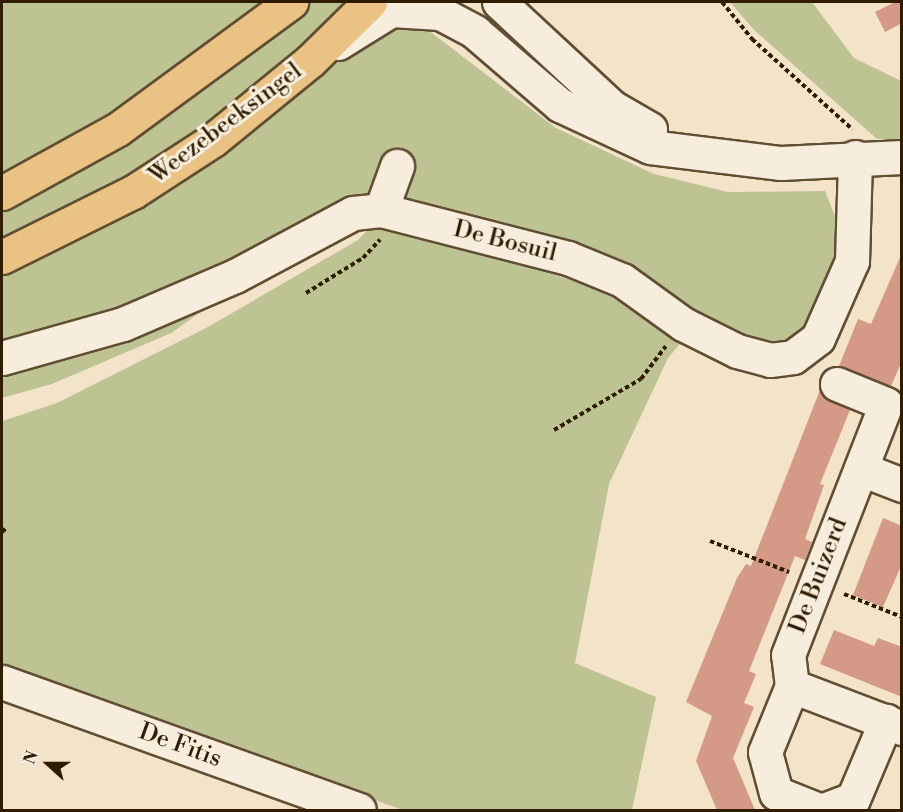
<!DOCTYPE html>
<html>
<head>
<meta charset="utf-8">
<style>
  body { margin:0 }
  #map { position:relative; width:903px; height:812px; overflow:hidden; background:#f2e3c9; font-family:"Libre Bodoni",serif }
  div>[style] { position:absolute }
  .green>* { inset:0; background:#bec394 }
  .building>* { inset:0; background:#d59988 }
  .path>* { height:4px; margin-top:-2px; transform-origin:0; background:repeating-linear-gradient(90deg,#301c00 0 4.5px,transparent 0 7.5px) }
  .roads { filter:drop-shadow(2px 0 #604e32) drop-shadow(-2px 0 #604e32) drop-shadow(0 2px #604e32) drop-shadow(0 -2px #604e32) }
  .minor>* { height:33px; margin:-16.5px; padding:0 16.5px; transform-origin:16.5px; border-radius:16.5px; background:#f7eddc }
  .major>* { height:33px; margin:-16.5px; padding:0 16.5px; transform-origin:16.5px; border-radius:16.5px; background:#e9c284 }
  span { translate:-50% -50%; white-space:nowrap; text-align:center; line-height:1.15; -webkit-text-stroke:6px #f7eddc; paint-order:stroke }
  .street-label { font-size:24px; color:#301c00 }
  .frame { position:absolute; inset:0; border:3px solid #301c00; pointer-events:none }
  .north { position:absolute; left:18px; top:734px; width:60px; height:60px; -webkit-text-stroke:4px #f7eddc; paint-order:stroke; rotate:291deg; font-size:16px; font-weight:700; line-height:24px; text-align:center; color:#301c00 }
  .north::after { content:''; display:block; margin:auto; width:21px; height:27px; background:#301c00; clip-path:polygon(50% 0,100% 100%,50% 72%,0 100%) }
</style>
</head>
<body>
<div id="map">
  <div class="green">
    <i style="clip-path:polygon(2px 2px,268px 2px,118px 114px,2px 181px)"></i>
    <i style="clip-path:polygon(310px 2px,350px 2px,308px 44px,179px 145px,134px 175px,2px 244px,2px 207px)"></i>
    <i style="clip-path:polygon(730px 2px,812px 2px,854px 58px,901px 81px,901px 139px,877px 139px,754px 30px)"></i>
    <i style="clip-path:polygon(415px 20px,556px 128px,654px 174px,728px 192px,825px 191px,837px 221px,839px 253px,824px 316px,774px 352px,359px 196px,209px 276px,2px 351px,2px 272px,127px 211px,221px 149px,373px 31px)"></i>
    <i style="clip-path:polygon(376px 221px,397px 221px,621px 297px,684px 339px,668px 358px,609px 484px,575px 663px,656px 697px,632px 810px,403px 810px,2px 667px,2px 421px,57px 403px,208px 327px,358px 240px)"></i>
    <i style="clip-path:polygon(219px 299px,171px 333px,52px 384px,2px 398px,2px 378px)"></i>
  </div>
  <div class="building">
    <i style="clip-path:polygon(895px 2px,902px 2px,902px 23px,885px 32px,875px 12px)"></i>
    <i style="clip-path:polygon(902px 253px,902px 361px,891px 386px,839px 366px,858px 319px,871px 324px)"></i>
    <i style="clip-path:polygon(820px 390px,850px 410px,820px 484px,824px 485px,805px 539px,812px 542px,805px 560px,795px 556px,749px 671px,756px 674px,744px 703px,754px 707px,733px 758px,755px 810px,717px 810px,696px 761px,712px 716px,686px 702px,737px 578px,746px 564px,751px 566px)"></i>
    <i style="clip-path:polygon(883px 518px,902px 526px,902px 564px,883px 607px,853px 595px)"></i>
    <i style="clip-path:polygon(834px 630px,874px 646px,878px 638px,902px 647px,902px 697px,820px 664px)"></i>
  </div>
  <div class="path">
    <i style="left:722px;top:2px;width:48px;rotate:51deg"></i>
    <i style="left:752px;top:39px;width:135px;rotate:42deg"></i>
    <i style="left:306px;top:293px;width:67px;rotate:-31.6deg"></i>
    <i style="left:363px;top:258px;width:25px;rotate:-47deg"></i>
    <i style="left:554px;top:430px;width:101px;rotate:-30.4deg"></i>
    <i style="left:641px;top:379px;width:41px;rotate:-52.9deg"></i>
    <i style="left:2px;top:532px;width:6px;rotate:-45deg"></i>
    <i style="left:710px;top:541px;width:85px;rotate:21.4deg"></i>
    <i style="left:844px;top:594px;width:62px;rotate:21.6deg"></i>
  </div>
  <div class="roads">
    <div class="minor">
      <i style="left:499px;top:2px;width:154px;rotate:42.9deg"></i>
      <i style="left:612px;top:107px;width:44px;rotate:30.1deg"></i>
      <i style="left:338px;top:43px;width:62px;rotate:-31.9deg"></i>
      <i style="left:391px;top:10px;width:49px;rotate:3.5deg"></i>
      <i style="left:440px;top:13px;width:40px;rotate:28deg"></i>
      <i style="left:475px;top:32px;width:112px;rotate:40.7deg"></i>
      <i style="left:560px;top:105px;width:99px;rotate:25deg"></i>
      <i style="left:650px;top:147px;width:132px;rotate:7deg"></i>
      <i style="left:781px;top:163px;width:121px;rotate:-2.8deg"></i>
      <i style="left:381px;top:210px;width:47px;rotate:-70deg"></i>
      <i style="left:2px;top:358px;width:126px;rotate:-15.7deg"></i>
      <i style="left:123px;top:324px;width:122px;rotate:-23.2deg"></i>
      <i style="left:235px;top:276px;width:134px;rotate:-28.1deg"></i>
      <i style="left:353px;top:213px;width:28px;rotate:-6deg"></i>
      <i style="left:381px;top:210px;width:193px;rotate:14.4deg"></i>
      <i style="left:568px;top:258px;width:58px;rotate:22.2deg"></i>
      <i style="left:622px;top:280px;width:75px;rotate:35.8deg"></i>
      <i style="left:683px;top:324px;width:60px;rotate:26.6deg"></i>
      <i style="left:737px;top:351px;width:34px;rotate:15deg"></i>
      <i style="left:770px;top:360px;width:23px;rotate:-7deg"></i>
      <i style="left:793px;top:357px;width:31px;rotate:-37deg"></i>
      <i style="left:818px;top:338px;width:84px;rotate:-66.2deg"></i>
      <i style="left:852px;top:261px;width:104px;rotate:-88.3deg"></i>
      <i style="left:861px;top:469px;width:44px;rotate:21.3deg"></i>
      <i style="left:2px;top:682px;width:379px;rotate:19.7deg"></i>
      <i style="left:792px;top:686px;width:118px;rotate:20.9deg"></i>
      <i style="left:819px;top:810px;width:46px;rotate:-158.4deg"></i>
      <i style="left:776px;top:793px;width:42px;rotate:-105deg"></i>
      <i style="left:765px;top:752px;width:71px;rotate:-67.8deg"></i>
      <i style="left:792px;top:686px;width:31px;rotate:-97deg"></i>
      <i style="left:788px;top:655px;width:269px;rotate:-68.7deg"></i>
      <i style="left:886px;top:404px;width:53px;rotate:-157.8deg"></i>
      <i style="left:824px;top:810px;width:31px;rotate:-21deg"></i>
      <i style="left:853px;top:799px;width:85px;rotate:-67.1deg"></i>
    </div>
    <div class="major">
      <i style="left:2px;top:193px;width:132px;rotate:-28.9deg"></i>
      <i style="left:118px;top:129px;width:215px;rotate:-36.3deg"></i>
      <i style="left:2px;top:257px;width:146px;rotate:-26.4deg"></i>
      <i style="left:133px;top:192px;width:95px;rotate:-33deg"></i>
      <i style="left:213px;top:140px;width:125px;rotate:-39.2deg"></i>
      <i style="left:310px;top:61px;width:84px;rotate:-44.5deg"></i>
    </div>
  </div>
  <div class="street-label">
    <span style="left:226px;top:124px;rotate:-37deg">Weezebeeksingel</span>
    <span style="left:505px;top:242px;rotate:14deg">De Bosuil</span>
    <span style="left:819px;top:576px;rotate:-69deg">De Buizerd</span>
    <span style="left:180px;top:746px;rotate:20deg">De Fitis</span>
  </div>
  <div class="frame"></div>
  <div class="north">N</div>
</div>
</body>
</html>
